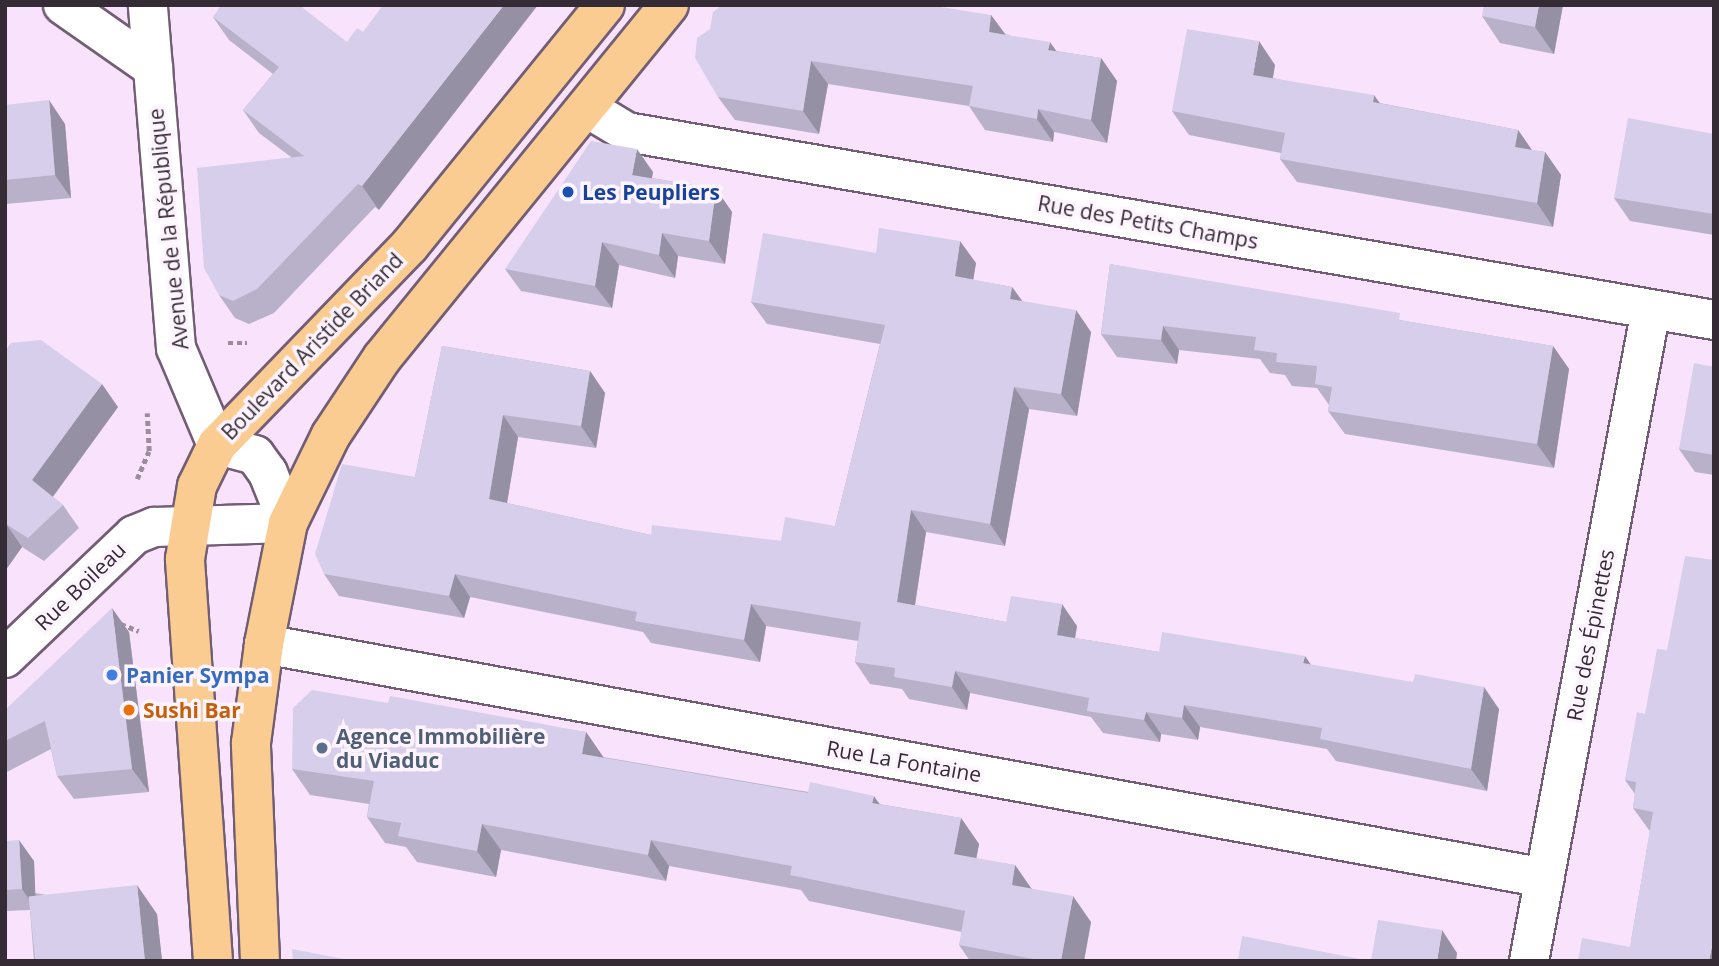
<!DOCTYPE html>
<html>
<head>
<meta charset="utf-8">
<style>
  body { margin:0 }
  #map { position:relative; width:1719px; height:966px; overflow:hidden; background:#f9e2fb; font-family:"Open Sans",sans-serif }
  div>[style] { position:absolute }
  .path>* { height:4.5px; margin-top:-2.25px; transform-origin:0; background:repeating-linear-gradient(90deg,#9d8c9e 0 5px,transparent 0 8.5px) }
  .roads { filter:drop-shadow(2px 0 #725e74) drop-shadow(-2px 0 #725e74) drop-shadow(0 2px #725e74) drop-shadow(0 -2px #725e74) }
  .minor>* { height:38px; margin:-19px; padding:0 19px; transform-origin:19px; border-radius:19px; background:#fff }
  .major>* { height:38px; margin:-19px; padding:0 19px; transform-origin:19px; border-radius:19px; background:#facc91 }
  .wall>* { inset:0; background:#b9b1ca }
  .shaded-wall>* { inset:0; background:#9690a4 }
  .building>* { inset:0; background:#d7ceeb; transform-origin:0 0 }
  .dots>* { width:19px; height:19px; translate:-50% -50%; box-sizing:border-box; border:4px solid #fef4ff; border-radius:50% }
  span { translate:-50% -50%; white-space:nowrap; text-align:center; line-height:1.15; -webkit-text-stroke:7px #fef4ff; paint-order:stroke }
  .transit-label { font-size:21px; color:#164399; font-weight:700 }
  .left { translate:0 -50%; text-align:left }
  .street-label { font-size:21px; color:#342b35 }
  .shop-label { font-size:21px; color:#366cbe; font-weight:700 }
  .food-label { font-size:21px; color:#c56008; font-weight:700 }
  .service-label { font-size:21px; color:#4e5e75; font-weight:700 }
  .frame { position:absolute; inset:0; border:7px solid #342b35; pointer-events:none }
</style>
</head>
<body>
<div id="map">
  <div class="path">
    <i style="left:228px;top:343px;width:19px"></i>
    <i style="left:137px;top:479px;width:30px;rotate:-67deg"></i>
    <i style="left:149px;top:451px;width:38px;rotate:-93deg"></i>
    <i style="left:121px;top:624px;width:19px;rotate:21deg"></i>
  </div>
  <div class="roads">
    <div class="minor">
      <i style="left:63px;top:5px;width:110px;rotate:35deg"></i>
      <i style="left:587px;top:108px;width:47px;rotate:31deg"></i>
      <i style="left:627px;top:132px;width:1103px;rotate:9.81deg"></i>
      <i style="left:264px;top:644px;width:1302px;rotate:10.35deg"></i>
      <i style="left:5px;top:658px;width:178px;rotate:-43.6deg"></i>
      <i style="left:134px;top:535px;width:22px;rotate:-22deg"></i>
      <i style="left:154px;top:527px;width:134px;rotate:-1.7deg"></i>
      <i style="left:288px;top:523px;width:54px;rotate:-111.8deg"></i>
      <i style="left:268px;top:473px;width:22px;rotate:-126deg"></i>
      <i style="left:255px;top:455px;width:39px;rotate:-165deg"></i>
      <i style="left:217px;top:445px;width:105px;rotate:-112.9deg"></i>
      <i style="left:176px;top:348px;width:344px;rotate:-94.7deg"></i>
      <i style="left:1529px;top:961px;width:663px;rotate:-79.4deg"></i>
    </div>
    <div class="major">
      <i style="left:213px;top:961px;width:403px;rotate:-94deg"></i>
      <i style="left:185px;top:559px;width:74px;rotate:-80.7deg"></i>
      <i style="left:197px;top:486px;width:46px;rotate:-64deg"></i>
      <i style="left:217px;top:445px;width:278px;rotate:-46deg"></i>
      <i style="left:410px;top:245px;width:309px;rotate:-50.9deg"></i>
      <i style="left:260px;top:961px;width:218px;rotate:-92.4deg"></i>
      <i style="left:251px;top:743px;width:100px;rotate:-82.5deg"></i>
      <i style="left:264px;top:644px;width:123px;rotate:-78.8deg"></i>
      <i style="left:288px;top:523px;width:98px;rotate:-64deg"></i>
      <i style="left:331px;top:435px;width:92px;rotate:-56.5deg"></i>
      <i style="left:382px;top:358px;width:455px;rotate:-50.9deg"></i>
    </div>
  </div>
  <div class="wall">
    <i style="clip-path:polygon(299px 5px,379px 210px,375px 207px,274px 313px,249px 324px,235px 318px,219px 295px,291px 157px,259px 133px,243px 110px,273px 74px,229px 40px,213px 17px)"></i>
    <i style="clip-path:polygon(1563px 5px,1554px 54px,1500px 43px,1482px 16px)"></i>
    <i style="clip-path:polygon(991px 15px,1005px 34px,1056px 51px,1101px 58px,1117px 81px,1107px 143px,1054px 132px,1053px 142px,985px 130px,969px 106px,828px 84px,819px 134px,735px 120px,718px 97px,697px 38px)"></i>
    <i style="clip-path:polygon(1275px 65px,1273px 78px,1380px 103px,1518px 130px,1532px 150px,1545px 152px,1561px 175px,1553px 227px,1297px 182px,1280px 159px,1281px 153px,1189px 135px,1172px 111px)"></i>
    <i style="clip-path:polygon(5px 105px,65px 124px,71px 198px,6px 204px,5px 203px)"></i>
    <i style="clip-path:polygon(1714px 134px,1714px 235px,1630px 221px,1614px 198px)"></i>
    <i style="clip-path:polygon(653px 172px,652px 178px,716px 189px,732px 212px,725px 264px,678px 256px,675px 278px,619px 265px,612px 308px,521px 291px,505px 269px)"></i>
    <i style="clip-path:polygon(876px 253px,976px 263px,973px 280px,1012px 287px,1022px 301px,1091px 332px,1077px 416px,1029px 409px,1005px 546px,926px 532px,915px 605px,1006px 622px,1077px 626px,1075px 638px,1159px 652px,1311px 665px,1499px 709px,1487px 791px,1336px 761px,1327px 749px,1200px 727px,1198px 740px,1161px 734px,1160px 742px,1103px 733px,1091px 717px,970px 693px,967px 710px,909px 699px,902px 689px,870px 684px,855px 662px,858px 641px,766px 626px,760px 662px,651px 643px,643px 632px,470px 597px,464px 618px,339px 596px,324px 574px,415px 477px,442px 346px,590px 371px,605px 393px,596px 448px,518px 437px,507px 503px,651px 535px,781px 541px,835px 526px,880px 344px,767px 324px,751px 302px)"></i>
    <i style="clip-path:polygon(1110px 264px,1405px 321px,1553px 346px,1569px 369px,1554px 468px,1345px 434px,1328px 411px,1329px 405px,1317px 388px,1292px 386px,1285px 375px,1270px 373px,1260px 359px,1179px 350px,1177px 364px,1117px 357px,1101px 334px)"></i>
    <i style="clip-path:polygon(5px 351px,118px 407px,53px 497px,63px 505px,79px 528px,44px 561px,22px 547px,5px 571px)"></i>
    <i style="clip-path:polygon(1714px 367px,1714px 475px,1695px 472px,1679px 449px)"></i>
    <i style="clip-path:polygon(1714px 560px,1630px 947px,1650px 831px,1649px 830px,1633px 808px,1635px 794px,1625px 780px,1667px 650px)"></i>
    <i style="clip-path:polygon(129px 632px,149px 792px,74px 799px,57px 776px,51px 749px,5px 773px,5px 710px)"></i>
    <i style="clip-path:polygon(388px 703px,586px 732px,603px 757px,961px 818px,979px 844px,976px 859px,1015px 865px,1031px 888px,1091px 922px,1084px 961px,970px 961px,959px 945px,962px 932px,809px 901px,801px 890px,669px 866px,666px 881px,501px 850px,496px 877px,417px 862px,406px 847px,385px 843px,367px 817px,369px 804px,310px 795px,292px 769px)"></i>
    <i style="clip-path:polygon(5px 841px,34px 861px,35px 893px,157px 914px,162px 961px,34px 961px,30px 910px,5px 911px)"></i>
  </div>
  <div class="shaded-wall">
    <i style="clip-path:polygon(504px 5px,538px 5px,379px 210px,362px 186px)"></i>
    <i style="clip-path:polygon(1539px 5px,1563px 5px,1554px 54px,1535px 27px)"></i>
    <i style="clip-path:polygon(991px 15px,1008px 38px,989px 32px)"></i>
    <i style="clip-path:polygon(1259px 41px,1275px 65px,1269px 98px,1253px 75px)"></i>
    <i style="clip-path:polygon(1050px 42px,1066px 65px,1048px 50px)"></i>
    <i style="clip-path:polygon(1101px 58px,1117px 81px,1107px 143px,1091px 120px)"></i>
    <i style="clip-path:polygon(811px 61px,828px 84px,819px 134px,803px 111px)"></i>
    <i style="clip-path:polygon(1374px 95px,1391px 119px,1373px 102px)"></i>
    <i style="clip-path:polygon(49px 100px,65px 124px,71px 198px,55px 175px)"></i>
    <i style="clip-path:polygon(1038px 109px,1054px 132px,1053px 142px,1037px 119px)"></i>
    <i style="clip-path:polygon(1518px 130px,1534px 153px,1515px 147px)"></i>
    <i style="clip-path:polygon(637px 149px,653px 172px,648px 198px,632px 175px)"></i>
    <i style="clip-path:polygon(1545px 152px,1561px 175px,1553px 227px,1537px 203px)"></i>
    <i style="clip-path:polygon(716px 189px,732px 212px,725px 264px,709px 241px)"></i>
    <i style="clip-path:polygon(662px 233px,678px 256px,675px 278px,659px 255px)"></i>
    <i style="clip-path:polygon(960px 241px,976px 263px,970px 299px,955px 276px)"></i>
    <i style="clip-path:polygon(602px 242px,619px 265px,612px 308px,595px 286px)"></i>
    <i style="clip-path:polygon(1012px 287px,1028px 309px,1010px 299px)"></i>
    <i style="clip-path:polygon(1076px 310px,1091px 332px,1077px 416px,1061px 394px)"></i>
    <i style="clip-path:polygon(1163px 326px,1179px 350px,1177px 364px,1161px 340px)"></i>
    <i style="clip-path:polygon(1553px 346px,1569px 369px,1554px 468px,1537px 444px)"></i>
    <i style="clip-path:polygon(590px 371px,605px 393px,596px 448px,581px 426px)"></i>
    <i style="clip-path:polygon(102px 384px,118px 407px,48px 503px,32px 480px)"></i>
    <i style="clip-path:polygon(1014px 387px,1029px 409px,1005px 546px,990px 524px)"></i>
    <i style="clip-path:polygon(503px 415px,518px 437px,504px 521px,489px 499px)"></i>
    <i style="clip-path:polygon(911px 510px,926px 532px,912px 624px,897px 602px)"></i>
    <i style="clip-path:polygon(6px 524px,22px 547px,5px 571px,5px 525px)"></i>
    <i style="clip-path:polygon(455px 574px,470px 597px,464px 618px,449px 596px)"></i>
    <i style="clip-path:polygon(751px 604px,766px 626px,760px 662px,744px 640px)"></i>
    <i style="clip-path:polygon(1062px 604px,1077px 626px,1072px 657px,1057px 635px)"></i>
    <i style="clip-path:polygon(112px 608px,129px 632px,149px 792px,132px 769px)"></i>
    <i style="clip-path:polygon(1305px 656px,1320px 678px,1303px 663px)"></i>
    <i style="clip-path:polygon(955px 671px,970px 693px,967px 710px,952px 687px)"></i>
    <i style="clip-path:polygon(1484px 687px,1499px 709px,1487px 791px,1471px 769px)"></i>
    <i style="clip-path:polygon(1184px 705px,1200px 727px,1198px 740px,1182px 718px)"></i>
    <i style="clip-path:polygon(1146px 712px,1161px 734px,1160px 742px,1144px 720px)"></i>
    <i style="clip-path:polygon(586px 732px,604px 758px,582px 754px)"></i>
    <i style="clip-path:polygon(874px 796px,892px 822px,872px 803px)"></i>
    <i style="clip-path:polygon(961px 818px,979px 844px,972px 881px,954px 854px)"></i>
    <i style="clip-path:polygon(482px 824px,501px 850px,496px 877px,477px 851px)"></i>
    <i style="clip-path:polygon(19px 840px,34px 861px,36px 910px,22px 889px)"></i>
    <i style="clip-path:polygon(651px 840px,669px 866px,666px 881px,648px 855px)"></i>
    <i style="clip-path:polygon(1015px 865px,1033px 891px,1012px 885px)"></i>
    <i style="clip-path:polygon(137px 885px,157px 914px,162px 961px,145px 961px)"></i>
    <i style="clip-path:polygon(1073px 896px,1091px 922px,1084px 961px,1061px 961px)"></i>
    <i style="clip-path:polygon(1442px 930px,1457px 953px,1456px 961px,1437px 961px)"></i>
    <i style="clip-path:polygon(1714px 936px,1714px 961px,1709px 961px)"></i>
  </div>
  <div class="building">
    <i style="clip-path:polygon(221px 5px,299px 5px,347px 42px,357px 28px,363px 32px,383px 5px,504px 5px,362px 186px,358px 184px,257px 289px,233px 301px,219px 295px,204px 268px,197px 168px,304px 156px,243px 110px,279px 67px,213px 17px)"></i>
    <i style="clip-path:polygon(722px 5px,928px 5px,991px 15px,989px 32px,1050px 42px,1048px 50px,1101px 58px,1091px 120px,1038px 109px,1037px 119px,969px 106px,973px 86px,811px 61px,803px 111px,718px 97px,695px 58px,697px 38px,710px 29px,713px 12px)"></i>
    <i style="clip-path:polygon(1484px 5px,1539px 5px,1535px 27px,1482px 16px)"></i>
    <i style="clip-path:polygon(1187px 29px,1259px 41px,1253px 75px,1374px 95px,1373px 102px,1518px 130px,1515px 147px,1545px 152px,1537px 203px,1280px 159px,1285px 133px,1172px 111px)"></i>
    <i style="clip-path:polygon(49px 100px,55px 175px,5px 180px,5px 105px)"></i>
    <i style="clip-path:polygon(1628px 118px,1714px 134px,1714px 214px,1614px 198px)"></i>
    <i style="clip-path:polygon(591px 141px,637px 149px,632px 175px,716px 189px,709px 241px,662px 233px,659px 255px,602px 242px,595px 286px,505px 269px)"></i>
    <i style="clip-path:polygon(879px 228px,960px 241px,955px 276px,1012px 287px,1010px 299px,1076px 310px,1061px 394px,1014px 387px,990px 524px,911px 510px,897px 602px,1006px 622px,1011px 596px,1062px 604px,1057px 635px,1159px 652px,1162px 632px,1305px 656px,1303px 663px,1413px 682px,1415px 674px,1484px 687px,1471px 769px,1320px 739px,1322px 728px,1184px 705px,1182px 718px,1146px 712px,1144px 720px,1087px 711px,1089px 698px,955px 671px,952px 687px,894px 677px,895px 668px,855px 662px,861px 622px,751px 604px,744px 640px,635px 621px,637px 612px,455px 574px,449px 596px,324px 574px,315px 554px,342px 464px,415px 477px,442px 346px,590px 371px,581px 426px,503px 415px,489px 499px,651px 535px,652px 525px,781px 541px,785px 517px,835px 526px,885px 325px,751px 302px,763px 233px,876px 253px)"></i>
    <i style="clip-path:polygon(1110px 264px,1400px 313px,1399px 320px,1553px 346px,1537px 444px,1328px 411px,1332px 387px,1315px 384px,1317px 366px,1276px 362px,1277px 353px,1254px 350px,1256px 337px,1163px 326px,1161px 340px,1101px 334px)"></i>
    <i style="clip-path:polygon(41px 340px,102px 384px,32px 480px,63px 505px,28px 538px,6px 524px,5px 525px,5px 351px,11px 343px)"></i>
    <i style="clip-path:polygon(1694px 363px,1714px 367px,1714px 455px,1679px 449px)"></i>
    <i style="clip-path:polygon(1685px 556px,1714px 560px,1714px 936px,1709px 961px,1578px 961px,1582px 938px,1630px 947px,1653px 812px,1633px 808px,1636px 782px,1625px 780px,1637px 712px,1645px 714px,1657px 649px,1667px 650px)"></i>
    <i style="clip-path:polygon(112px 608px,132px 769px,57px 776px,45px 721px,5px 741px,5px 710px)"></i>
    <i style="clip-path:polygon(312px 690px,388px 703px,390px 696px,586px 732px,582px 754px,808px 793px,810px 782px,874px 796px,872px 803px,961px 818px,954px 854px,1015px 865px,1012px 885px,1073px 896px,1061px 961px,1044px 961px,959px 945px,965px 911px,790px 875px,792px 866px,651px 840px,648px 855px,482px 824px,477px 851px,398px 836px,401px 823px,367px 817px,374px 781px,292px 769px,293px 708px)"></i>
    <i style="clip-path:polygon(19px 840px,22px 889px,5px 890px,5px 841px)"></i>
    <i style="left:137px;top:885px;width:76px;height:109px;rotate:84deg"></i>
    <i style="clip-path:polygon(1378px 920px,1442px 930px,1437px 961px,1371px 961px)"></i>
    <i style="clip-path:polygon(1242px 936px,1370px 961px,1238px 961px)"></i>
    <i style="clip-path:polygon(292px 949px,354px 961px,293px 961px)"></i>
  </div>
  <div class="dots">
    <i style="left:568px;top:192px;background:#1a4fb4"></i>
    <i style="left:112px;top:675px;background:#3f7fe0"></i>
    <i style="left:129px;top:710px;background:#e8710a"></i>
    <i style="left:322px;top:748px;background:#5c6f8a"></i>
  </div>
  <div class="transit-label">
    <span class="left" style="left:582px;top:192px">Les Peupliers</span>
  </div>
  <div class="street-label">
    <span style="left:1148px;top:222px;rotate:10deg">Rue des Petits Champs</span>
    <span style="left:168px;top:229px;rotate:-96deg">Avenue de la République</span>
    <span style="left:312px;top:346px;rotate:-46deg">Boulevard Aristide Briand</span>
    <span style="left:80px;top:586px;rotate:-44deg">Rue Boileau</span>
    <span style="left:1590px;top:635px;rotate:-79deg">Rue des Épinettes</span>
    <span style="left:904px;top:761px;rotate:10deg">Rue La Fontaine</span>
  </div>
  <div class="shop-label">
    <span class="left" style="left:126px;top:675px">Panier Sympa</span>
  </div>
  <div class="food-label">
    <span class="left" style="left:143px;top:710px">Sushi Bar</span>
  </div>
  <div class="service-label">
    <span class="left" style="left:336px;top:748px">Agence Immobilière<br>du Viaduc</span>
  </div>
  <div class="frame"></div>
</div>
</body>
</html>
